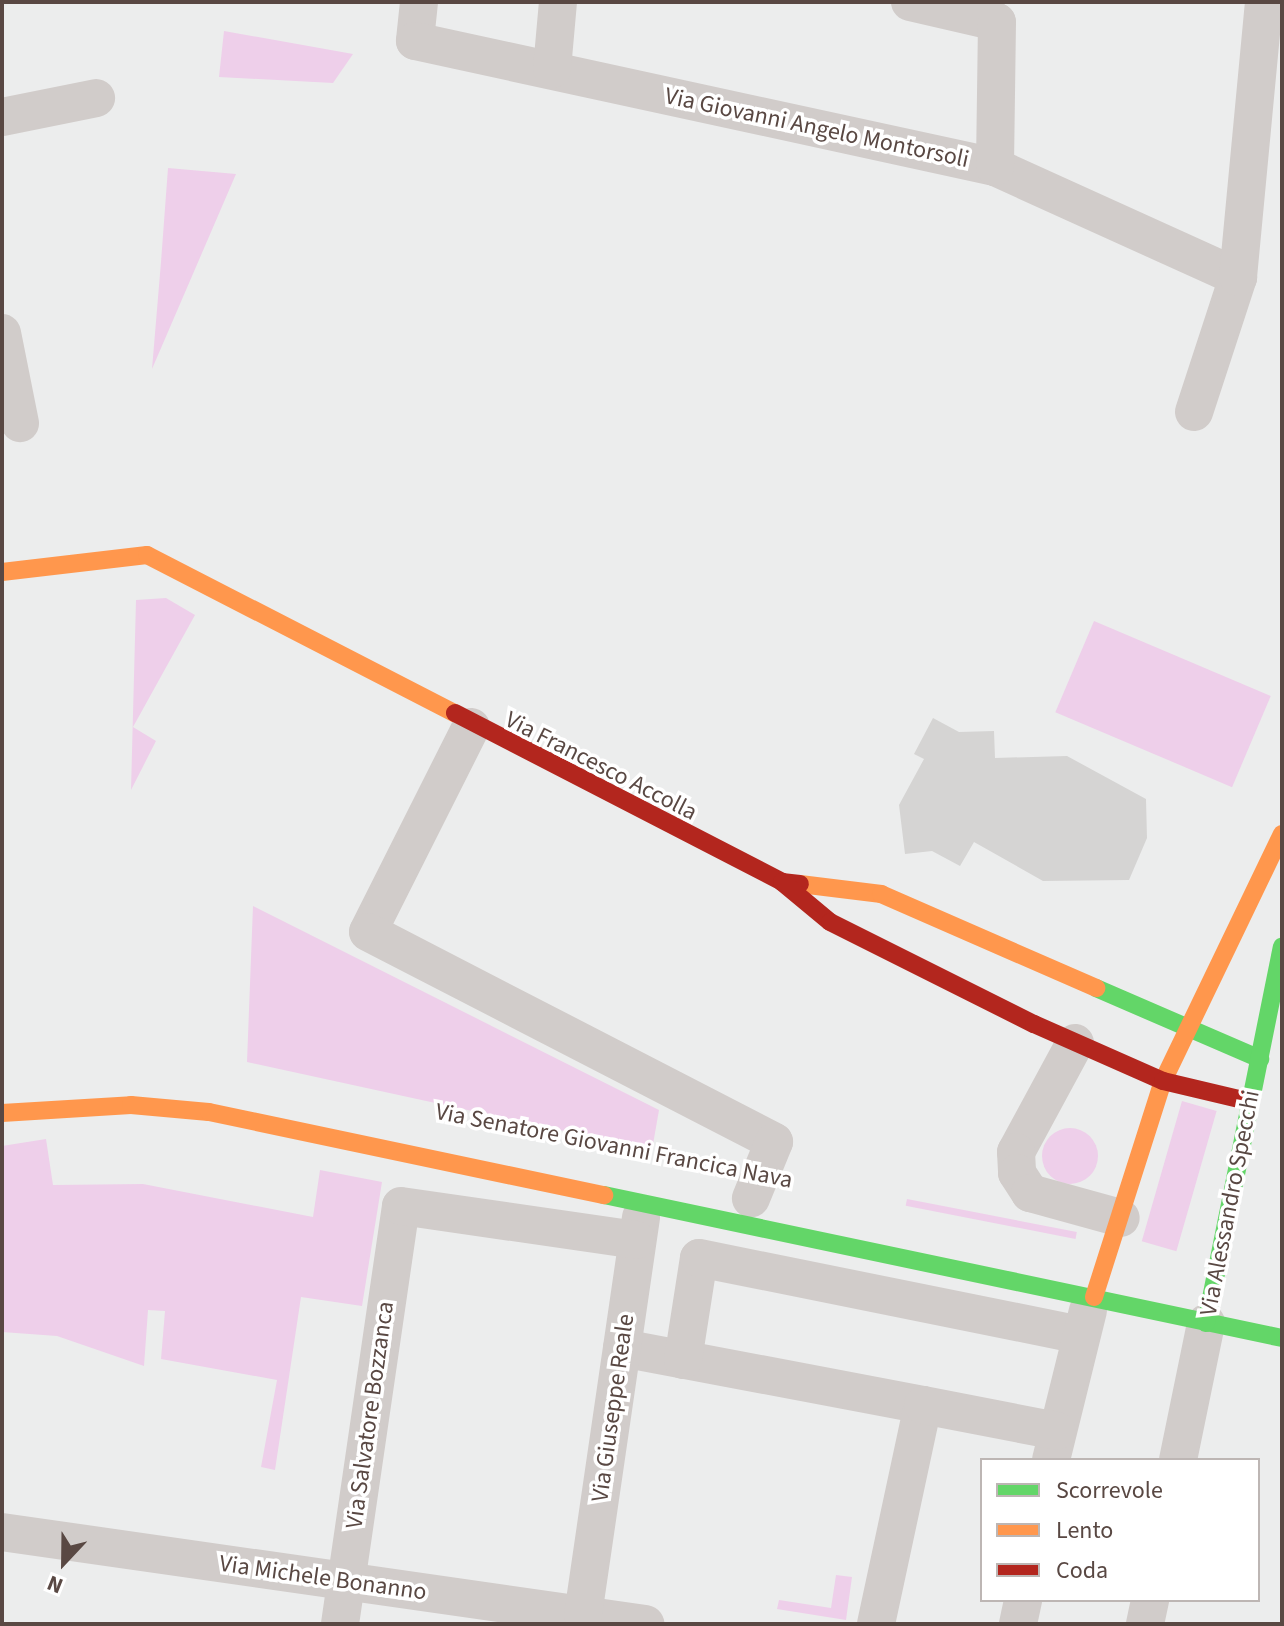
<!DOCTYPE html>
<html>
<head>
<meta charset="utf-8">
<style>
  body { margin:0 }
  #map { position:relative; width:1284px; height:1626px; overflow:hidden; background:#eceded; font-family:"Source Sans 3",sans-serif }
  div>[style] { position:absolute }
  .green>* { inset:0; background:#eecfea; transform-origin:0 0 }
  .round { border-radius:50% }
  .building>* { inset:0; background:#d5d4d3 }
  .street>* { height:38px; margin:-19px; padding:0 19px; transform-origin:19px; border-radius:19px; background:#d1ccca }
  .fast>* { height:18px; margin:-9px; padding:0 9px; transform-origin:9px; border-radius:9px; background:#63d668 }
  .slow>* { height:18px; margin:-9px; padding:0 9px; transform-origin:9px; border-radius:9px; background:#ff974d }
  .jam>* { height:18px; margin:-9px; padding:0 9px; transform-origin:9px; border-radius:9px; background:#b3261e }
  span { translate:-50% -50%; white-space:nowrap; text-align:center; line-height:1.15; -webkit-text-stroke:7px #fff; paint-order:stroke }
  .street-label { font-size:24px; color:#594843 }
  .frame { position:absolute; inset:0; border:4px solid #594843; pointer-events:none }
  .legend { position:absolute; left:980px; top:1458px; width:280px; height:144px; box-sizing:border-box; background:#fff; border:2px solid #bdb6b4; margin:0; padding:10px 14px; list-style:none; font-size:24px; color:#594843 }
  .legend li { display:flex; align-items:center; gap:16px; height:40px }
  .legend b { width:40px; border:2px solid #bdb6b4 }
  .north { position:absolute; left:24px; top:1522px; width:80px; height:80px; -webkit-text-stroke:6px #fff; paint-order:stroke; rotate:202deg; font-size:22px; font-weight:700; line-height:32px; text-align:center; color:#594843 }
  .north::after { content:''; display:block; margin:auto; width:28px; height:36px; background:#594843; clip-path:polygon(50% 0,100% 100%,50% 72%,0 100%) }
</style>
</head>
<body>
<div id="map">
  <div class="green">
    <i style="clip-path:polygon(224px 31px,353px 54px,333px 83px,219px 77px)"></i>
    <i style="clip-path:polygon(168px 168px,236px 174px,152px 369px,161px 262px)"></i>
    <i style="clip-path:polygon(166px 598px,195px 615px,133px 727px,156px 741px,131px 790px,136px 600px)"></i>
    <i style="left:1094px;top:621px;width:192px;height:99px;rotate:23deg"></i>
    <i style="clip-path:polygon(253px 906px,659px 1110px,652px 1150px,247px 1062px)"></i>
    <i style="left:1182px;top:1101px;width:36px;height:146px;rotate:16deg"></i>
    <i class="round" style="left:1042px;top:1128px;width:56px;height:56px"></i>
    <i style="clip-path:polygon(46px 1139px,53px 1185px,143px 1184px,313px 1217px,320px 1170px,382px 1182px,362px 1306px,301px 1297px,275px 1470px,261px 1467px,277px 1380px,161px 1359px,165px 1311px,148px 1310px,144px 1366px,57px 1336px,2px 1332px,2px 1146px)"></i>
    <i style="left:907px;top:1199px;width:173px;height:7px;rotate:11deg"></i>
    <i style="clip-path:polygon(836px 1575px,852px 1577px,846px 1620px,777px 1609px,779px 1600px,831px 1608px)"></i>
  </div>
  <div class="building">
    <i style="clip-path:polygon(933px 718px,959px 732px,994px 731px,995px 758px,1067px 756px,1146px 799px,1147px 838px,1129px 880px,1043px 881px,974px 842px,960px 866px,932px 851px,905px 854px,899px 805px,924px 759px,914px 754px)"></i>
  </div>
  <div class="street">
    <i style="left:419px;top:2px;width:39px;rotate:96deg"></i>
    <i style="left:415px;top:41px;width:594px;rotate:12.26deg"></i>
    <i style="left:995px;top:167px;width:267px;rotate:24.4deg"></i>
    <i style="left:910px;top:2px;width:89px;rotate:12.9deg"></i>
    <i style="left:997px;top:22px;width:145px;rotate:90.8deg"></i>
    <i style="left:552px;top:69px;width:67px;rotate:-84.9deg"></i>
    <i style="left:2px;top:117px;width:96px;rotate:-11.4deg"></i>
    <i style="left:2px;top:333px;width:92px;rotate:78.7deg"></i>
    <i style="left:1194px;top:412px;width:142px;rotate:-71.9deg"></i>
    <i style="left:1238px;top:277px;width:276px;rotate:-84.6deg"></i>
    <i style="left:471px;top:727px;width:229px;rotate:116.7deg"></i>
    <i style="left:368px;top:932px;width:457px;rotate:27.3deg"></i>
    <i style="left:774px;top:1142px;width:61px;rotate:112.3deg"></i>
    <i style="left:1075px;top:1043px;width:124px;rotate:118.4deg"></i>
    <i style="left:1016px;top:1152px;width:21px;rotate:87deg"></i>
    <i style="left:1017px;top:1173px;width:24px;rotate:57deg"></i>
    <i style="left:1030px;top:1193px;width:94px;rotate:15.4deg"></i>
    <i style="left:622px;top:1348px;width:306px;rotate:10.7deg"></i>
    <i style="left:683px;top:1360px;width:103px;rotate:-81.1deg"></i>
    <i style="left:699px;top:1258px;width:386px;rotate:11.4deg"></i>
    <i style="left:1051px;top:1460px;width:154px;rotate:-76.1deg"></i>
    <i style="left:1178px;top:1460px;width:140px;rotate:-78.4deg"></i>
    <i style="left:2px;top:1532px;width:650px;rotate:8.14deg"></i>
    <i style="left:583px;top:1615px;width:402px;rotate:-81.7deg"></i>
    <i style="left:340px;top:1624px;width:422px;rotate:-81.7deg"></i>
    <i style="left:401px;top:1206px;width:238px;rotate:8.2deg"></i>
    <i style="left:876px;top:1624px;width:224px;rotate:-77.9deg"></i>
    <i style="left:923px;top:1405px;width:136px;rotate:11deg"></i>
    <i style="left:1018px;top:1624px;width:25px;rotate:-78deg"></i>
    <i style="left:1145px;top:1624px;width:25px;rotate:-78deg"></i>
  </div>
  <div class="fast">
    <i style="left:1096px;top:988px;width:179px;rotate:23.4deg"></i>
    <i style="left:604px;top:1195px;width:693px;rotate:11.91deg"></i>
    <i style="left:1206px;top:1323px;width:384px;rotate:-78.6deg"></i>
  </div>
  <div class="slow">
    <i style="left:2px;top:572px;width:146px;rotate:-6.7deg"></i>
    <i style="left:147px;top:555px;width:346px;rotate:27.2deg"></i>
    <i style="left:800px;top:884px;width:82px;rotate:7deg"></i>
    <i style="left:881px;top:894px;width:235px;rotate:23.6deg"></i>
    <i style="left:2px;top:1113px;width:129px;rotate:-3.5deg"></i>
    <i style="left:131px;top:1105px;width:78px;rotate:5.1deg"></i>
    <i style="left:209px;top:1112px;width:404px;rotate:11.9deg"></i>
    <i style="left:1094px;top:1297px;width:227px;rotate:-72.3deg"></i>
    <i style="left:1163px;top:1081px;width:274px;rotate:-64.3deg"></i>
  </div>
  <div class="jam">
    <i style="left:455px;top:713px;width:368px;rotate:27.3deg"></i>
    <i style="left:782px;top:882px;width:18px;rotate:6deg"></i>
    <i style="left:782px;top:882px;width:62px;rotate:39.8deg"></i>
    <i style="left:830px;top:922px;width:228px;rotate:26.6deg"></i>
    <i style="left:1034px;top:1024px;width:141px;rotate:23.8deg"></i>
    <i style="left:1163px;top:1081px;width:90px;rotate:13.4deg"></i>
  </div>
  <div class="street-label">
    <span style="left:817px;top:128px;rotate:12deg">Via Giovanni Angelo Montorsoli</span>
    <span style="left:601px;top:766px;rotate:27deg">Via Francesco Accolla</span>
    <span style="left:614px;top:1146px;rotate:11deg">Via Senatore Giovanni Francica Nava</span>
    <span style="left:1230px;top:1203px;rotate:-79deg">Via Alessandro Specchi</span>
    <span style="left:613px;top:1408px;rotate:-82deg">Via Giuseppe Reale</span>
    <span style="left:370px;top:1415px;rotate:-82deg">Via Salvatore Bozzanca</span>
    <span style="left:323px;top:1578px;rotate:8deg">Via Michele Bonanno</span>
  </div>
  <div class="frame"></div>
  <ul class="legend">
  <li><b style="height:10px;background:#63d668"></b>Scorrevole</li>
  <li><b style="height:10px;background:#ff974d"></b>Lento</li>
  <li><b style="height:10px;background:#b3261e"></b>Coda</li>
  </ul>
  <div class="north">N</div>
</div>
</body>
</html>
